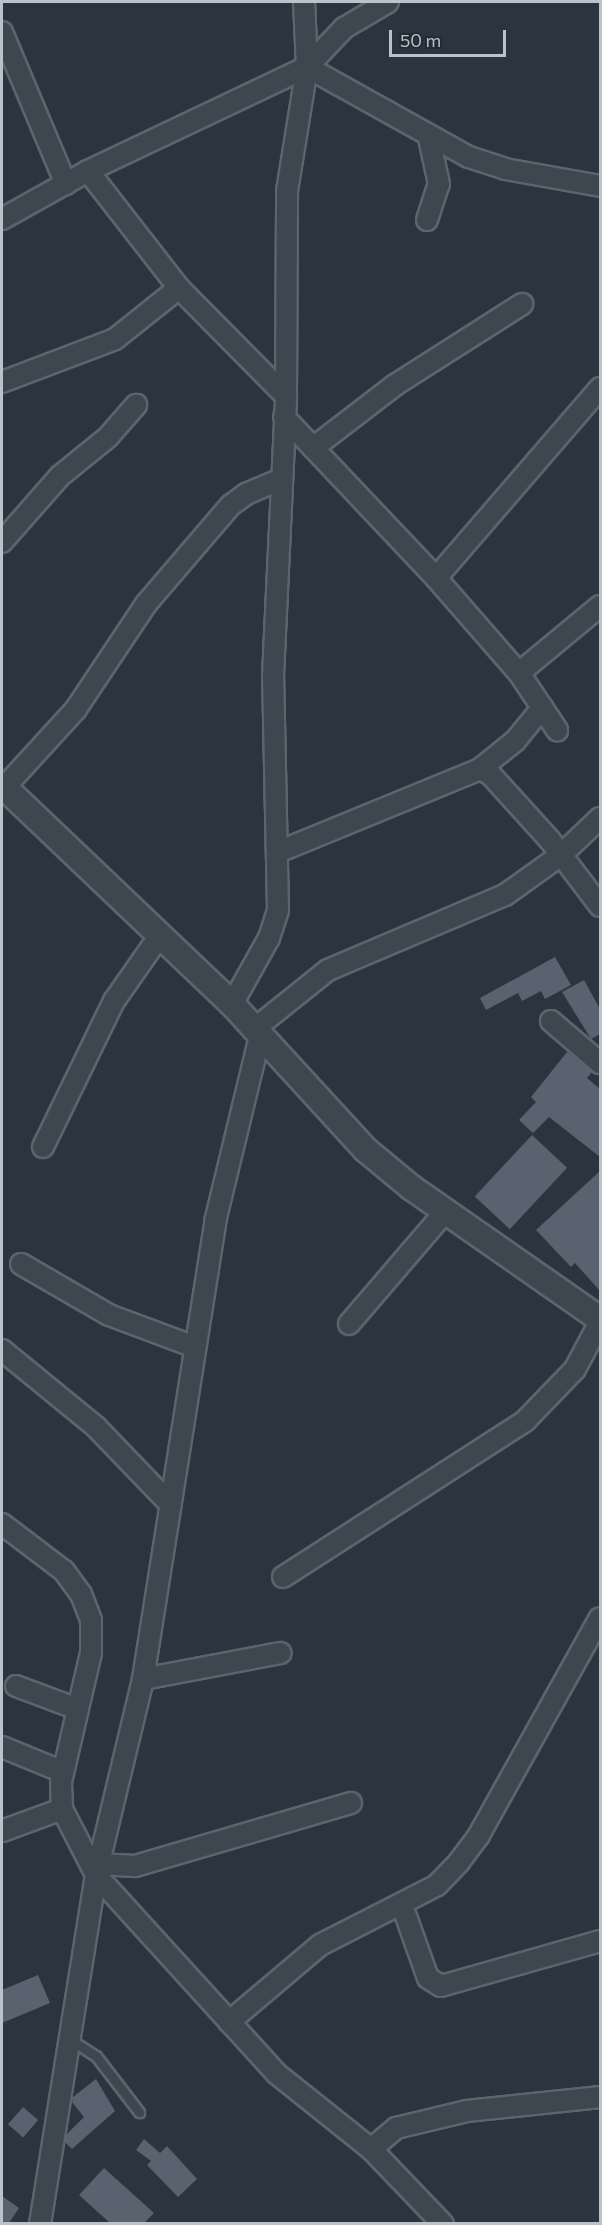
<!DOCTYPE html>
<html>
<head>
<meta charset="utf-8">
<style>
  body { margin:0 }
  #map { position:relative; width:602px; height:2225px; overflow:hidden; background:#2a353f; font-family:Commissioner,sans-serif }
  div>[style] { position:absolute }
  .building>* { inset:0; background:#58636f; transform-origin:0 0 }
  .roads { filter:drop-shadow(2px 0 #5b656d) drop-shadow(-2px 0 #5b656d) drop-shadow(0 2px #5b656d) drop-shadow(0 -2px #5b656d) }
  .service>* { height:9px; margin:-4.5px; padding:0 4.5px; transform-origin:4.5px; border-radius:4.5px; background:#3d474f }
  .minor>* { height:20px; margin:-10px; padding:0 10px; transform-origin:10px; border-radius:10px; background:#3d474f }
  .tertiary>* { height:24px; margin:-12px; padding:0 12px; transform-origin:12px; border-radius:12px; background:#3d474f }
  span { translate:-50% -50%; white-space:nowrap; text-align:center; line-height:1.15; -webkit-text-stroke:6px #222c35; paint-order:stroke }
  .frame { position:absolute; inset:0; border:3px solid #bac2ca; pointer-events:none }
  .scale { position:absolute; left:389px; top:30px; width:117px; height:27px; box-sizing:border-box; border:3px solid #bac2ca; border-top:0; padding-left:8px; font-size:18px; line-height:21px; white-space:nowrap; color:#bac2ca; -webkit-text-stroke:4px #222c35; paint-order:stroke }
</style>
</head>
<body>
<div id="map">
  <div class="building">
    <i style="clip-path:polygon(555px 957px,571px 985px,545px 999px,541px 991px,522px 1001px,518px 993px,486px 1010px,480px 998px)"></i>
    <i style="clip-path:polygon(584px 980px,600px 1009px,600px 1034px,591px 1039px,562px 992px)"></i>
    <i style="clip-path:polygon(567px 1052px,592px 1072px,587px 1078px,600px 1089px,600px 1157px,549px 1117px,533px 1133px,519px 1120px,536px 1102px,531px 1097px)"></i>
    <i style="left:532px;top:1135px;width:48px;height:84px;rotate:43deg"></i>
    <i style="clip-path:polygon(600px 1171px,600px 1291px,575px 1263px,571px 1267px,536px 1230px)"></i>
    <i style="clip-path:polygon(38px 1975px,50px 2003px,2px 2023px,2px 1990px)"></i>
    <i style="clip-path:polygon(96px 2079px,115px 2111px,72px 2149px,65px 2142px,66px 2135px,84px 2117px,72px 2102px,73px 2097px)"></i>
    <i style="left:23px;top:2107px;width:20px;height:23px;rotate:41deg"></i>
    <i style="clip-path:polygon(144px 2139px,160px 2153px,167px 2146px,197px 2179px,178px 2197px,147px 2165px,151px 2161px,136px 2150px)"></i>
    <i style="clip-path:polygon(104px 2168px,154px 2213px,144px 2223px,110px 2223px,79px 2195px)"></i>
    <i style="clip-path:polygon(2px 2196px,19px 2208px,9px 2223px,2px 2223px)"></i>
  </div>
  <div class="roads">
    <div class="service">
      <i style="left:71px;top:2040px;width:30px;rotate:33deg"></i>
      <i style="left:96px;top:2056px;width:71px;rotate:52.5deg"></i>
    </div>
    <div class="minor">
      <i style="left:2px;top:32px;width:165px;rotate:67.2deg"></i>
      <i style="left:307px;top:67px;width:185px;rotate:29.1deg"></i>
      <i style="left:469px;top:157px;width:38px;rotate:18deg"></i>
      <i style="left:505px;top:169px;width:97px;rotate:10.1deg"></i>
      <i style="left:88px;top:171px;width:148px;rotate:52.1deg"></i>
      <i style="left:179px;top:288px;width:152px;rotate:45.3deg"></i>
      <i style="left:2px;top:219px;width:98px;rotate:-29.2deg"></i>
      <i style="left:88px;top:171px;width:242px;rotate:-25.4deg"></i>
      <i style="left:307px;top:67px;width:54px;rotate:-46.5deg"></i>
      <i style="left:344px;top:28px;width:51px;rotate:-30.6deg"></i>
      <i style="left:427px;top:220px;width:38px;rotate:-72deg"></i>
      <i style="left:439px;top:184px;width:47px;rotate:-102.3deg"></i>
      <i style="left:2px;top:382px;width:121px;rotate:-20.8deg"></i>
      <i style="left:115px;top:339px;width:82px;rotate:-38.6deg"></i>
      <i style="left:284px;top:417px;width:221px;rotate:46.6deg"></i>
      <i style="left:436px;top:578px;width:126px;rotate:48.9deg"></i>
      <i style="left:519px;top:673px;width:69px;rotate:56.3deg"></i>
      <i style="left:313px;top:448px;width:103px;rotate:-37.5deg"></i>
      <i style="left:395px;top:385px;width:151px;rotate:-32.5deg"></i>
      <i style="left:2px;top:542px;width:88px;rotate:-48.7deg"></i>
      <i style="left:60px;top:476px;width:62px;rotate:-39.1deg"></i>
      <i style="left:108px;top:437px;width:43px;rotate:-48.8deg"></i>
      <i style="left:436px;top:578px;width:251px;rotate:-49.2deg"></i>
      <i style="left:519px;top:673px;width:105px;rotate:-39.6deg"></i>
      <i style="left:480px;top:769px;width:11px;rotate:27deg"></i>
      <i style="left:490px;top:774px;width:88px;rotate:47.8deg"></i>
      <i style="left:549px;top:839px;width:84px;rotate:52.7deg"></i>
      <i style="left:2px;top:790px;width:110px;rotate:-47.6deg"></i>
      <i style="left:76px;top:709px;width:126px;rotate:-56.3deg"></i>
      <i style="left:146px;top:604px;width:130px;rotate:-49.4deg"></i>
      <i style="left:231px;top:505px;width:19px;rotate:-36deg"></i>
      <i style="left:246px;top:494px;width:38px;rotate:-23deg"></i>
      <i style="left:278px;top:852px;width:218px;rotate:-22.3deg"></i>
      <i style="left:480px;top:769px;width:45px;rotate:-38.7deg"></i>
      <i style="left:515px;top:741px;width:43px;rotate:-50.7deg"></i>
      <i style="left:232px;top:1004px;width:76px;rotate:-60.7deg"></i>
      <i style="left:269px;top:938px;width:29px;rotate:-72deg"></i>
      <i style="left:278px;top:910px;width:234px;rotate:-91.2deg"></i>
      <i style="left:273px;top:676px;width:280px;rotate:-87.3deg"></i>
      <i style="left:286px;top:396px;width:205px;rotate:-89.7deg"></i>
      <i style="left:287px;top:191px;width:126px;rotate:-80.8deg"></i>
      <i style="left:307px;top:67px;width:65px;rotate:-92.6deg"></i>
      <i style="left:551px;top:1021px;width:65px;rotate:40.6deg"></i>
      <i style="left:253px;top:1030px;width:96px;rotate:-38.7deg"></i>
      <i style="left:328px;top:970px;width:192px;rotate:-23deg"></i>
      <i style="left:505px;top:895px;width:69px;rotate:-35.5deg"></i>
      <i style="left:561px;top:855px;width:54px;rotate:-43.5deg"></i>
      <i style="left:43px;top:1147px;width:162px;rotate:-64.1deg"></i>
      <i style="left:114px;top:1001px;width:82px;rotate:-55deg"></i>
      <i style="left:21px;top:1264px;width:102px;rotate:30.1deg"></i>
      <i style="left:109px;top:1315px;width:92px;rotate:20.4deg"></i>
      <i style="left:349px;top:1324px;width:148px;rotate:-49.4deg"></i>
      <i style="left:2px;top:1350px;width:122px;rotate:39.3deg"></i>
      <i style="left:96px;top:1427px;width:108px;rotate:46.1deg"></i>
      <i style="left:2px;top:1524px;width:78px;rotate:37.2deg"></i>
      <i style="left:64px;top:1571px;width:29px;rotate:54deg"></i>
      <i style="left:81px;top:1594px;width:28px;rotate:69deg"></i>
      <i style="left:91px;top:1620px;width:33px;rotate:90deg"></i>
      <i style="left:91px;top:1653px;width:132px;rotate:103.1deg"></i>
      <i style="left:61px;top:1782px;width:27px;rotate:88deg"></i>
      <i style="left:62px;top:1809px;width:74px;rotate:62.7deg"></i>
      <i style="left:96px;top:1875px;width:269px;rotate:47.7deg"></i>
      <i style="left:277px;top:2074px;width:120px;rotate:38.6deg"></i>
      <i style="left:371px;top:2149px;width:104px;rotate:46.2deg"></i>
      <i style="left:283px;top:1577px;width:288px;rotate:-32.8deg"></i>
      <i style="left:525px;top:1421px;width:72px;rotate:-46.1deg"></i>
      <i style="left:575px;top:1369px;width:53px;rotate:-62deg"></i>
      <i style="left:143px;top:1679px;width:140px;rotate:-10.7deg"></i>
      <i style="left:16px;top:1686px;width:66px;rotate:20.4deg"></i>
      <i style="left:2px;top:1747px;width:66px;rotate:22.3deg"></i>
      <i style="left:2px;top:1831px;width:64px;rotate:-20.1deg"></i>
      <i style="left:98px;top:1864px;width:37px;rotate:3deg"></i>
      <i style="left:135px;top:1866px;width:225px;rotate:-16.3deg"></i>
      <i style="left:402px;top:1905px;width:77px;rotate:70.4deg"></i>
      <i style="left:428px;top:1978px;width:15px;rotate:32deg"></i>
      <i style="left:441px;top:1986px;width:165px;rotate:-15.8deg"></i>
      <i style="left:229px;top:2022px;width:119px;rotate:-40.2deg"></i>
      <i style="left:320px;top:1945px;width:131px;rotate:-27.1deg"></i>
      <i style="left:437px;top:1885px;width:32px;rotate:-46deg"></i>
      <i style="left:459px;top:1862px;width:34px;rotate:-53deg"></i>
      <i style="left:479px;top:1835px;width:248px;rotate:-60.9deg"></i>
      <i style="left:371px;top:2149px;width:33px;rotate:-40deg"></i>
      <i style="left:396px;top:2128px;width:73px;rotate:-13.5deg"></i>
      <i style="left:467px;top:2111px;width:134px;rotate:-6deg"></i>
      <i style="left:40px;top:2224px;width:353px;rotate:-80.9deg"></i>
      <i style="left:96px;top:1875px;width:202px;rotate:-76.5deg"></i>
      <i style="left:143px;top:1679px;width:463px;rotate:-81deg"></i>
      <i style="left:215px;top:1222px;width:191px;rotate:-76.4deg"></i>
    </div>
    <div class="tertiary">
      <i style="left:2px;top:785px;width:318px;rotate:43.6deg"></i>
      <i style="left:232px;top:1004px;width:198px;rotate:47.5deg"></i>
      <i style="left:366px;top:1150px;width:60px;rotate:39.6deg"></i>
      <i style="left:412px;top:1188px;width:229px;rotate:34.9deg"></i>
    </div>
  </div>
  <div class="frame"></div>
  <div class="scale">50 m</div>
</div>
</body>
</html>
